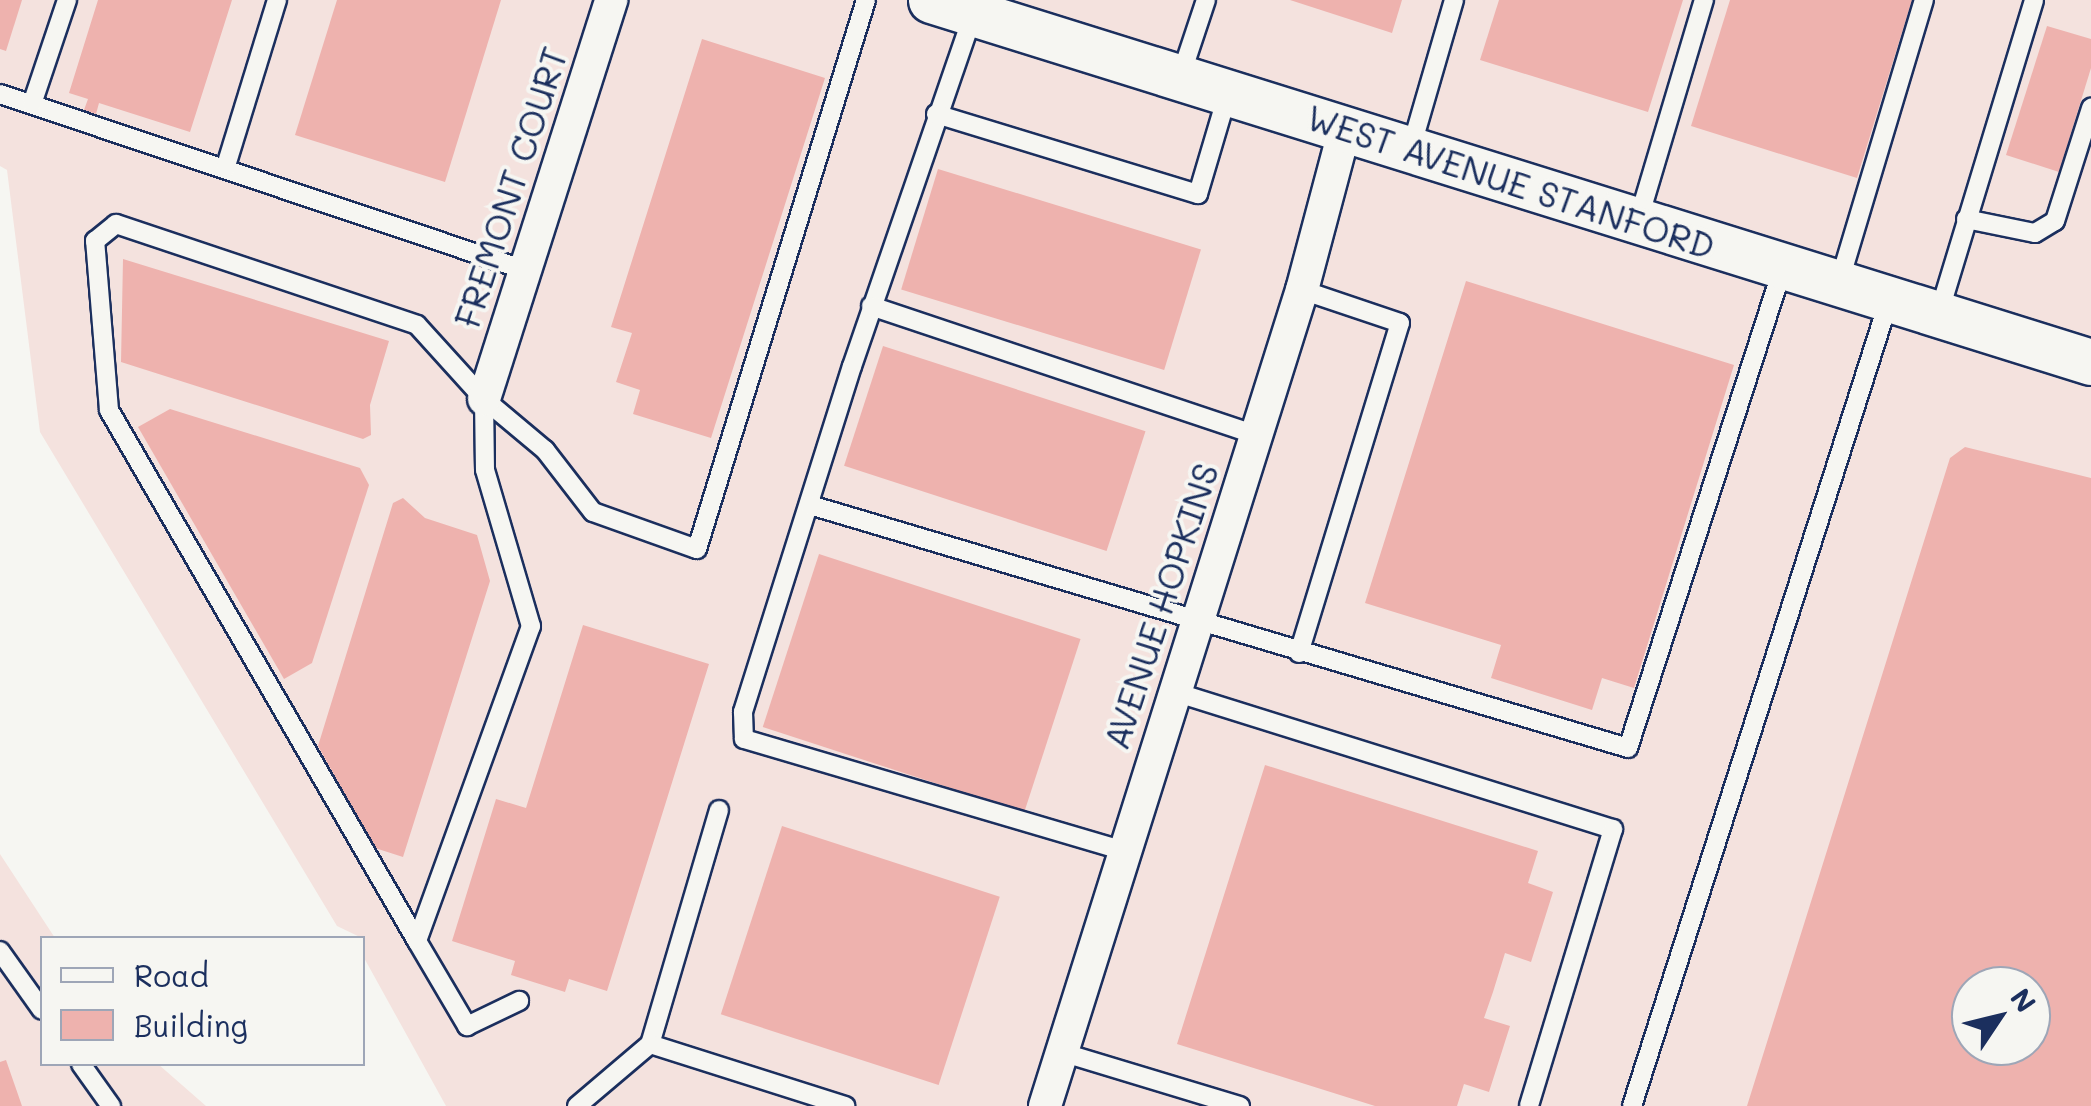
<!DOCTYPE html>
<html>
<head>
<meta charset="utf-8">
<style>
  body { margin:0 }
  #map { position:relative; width:2091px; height:1106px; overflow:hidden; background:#f6f6f2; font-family:Mali,sans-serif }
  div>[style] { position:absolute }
  .built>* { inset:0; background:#f4e2de }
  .building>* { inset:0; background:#eeb2ae; transform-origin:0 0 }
  .roads { filter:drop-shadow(2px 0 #1b2f5e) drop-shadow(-2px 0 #1b2f5e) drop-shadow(0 2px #1b2f5e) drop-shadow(0 -2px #1b2f5e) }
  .lane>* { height:18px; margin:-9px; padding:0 9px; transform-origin:9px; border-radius:9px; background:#f6f6f2 }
  .street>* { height:32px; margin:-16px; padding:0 16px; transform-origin:16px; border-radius:16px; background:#f6f6f2 }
  .secondary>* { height:45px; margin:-22.5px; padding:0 22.5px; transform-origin:22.5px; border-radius:22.5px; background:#f6f6f2 }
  span { translate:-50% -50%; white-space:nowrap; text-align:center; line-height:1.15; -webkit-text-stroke:8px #f6f6f2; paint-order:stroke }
  .street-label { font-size:35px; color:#1b2f5e }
  .legend { position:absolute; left:40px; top:936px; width:325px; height:130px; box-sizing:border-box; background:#f6f6f2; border:2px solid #9ea6b7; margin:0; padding:12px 18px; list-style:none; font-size:30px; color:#1b2f5e }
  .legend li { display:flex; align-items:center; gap:20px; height:50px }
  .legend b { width:50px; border:2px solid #9ea6b7 }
  .north { position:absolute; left:1951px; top:966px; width:100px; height:100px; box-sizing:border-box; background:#f6f6f2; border:2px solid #9ea6b7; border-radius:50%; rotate:55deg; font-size:28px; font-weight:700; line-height:40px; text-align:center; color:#1b2f5e }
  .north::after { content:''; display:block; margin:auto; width:35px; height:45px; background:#1b2f5e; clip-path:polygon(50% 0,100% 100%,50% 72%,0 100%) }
</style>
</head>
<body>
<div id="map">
  <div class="built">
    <i style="clip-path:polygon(evenodd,0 0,2091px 0,2091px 1106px,446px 1106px,363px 956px,362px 938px,337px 926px,40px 432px,7px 170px,0 166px,0 0,1971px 986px,2031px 986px,2031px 1046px,1971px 1046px,1971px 986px)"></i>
    <i style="clip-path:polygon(0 854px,55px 938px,42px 938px,42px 1064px,158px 1064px,206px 1106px,0 1106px)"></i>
  </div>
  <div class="building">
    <i style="clip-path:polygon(0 0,22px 0,6px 51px,0 49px)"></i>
    <i style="clip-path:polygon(98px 0,232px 0,190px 132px,99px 103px,96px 114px,84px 110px,88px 99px,69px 93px)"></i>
    <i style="clip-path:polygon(337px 0,501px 0,445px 182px,295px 135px)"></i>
    <i style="clip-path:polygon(1290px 0,1402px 0,1392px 33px)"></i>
    <i style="clip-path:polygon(1499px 0,1683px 0,1648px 112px,1480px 60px)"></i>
    <i style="clip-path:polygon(1730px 0,1912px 0,1857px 178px,1691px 126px)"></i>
    <i style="clip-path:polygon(2047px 26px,2091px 39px,2091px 68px,2059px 172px,2006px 155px)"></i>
    <i style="clip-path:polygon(702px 39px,825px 78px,711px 438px,633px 414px,640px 390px,616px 382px,632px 333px,611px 327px)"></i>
    <i style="left:938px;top:169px;width:275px;height:126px;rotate:17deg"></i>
    <i style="clip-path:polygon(123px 259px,389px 341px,370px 405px,371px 435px,363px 439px,121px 362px)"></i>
    <i style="clip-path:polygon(1466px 281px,1734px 365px,1634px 688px,1602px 678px,1592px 710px,1491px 678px,1501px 645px,1365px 603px)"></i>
    <i style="left:883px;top:346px;width:276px;height:126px;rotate:18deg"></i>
    <i style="clip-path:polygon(170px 409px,360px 468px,369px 485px,312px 663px,284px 679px,138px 427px)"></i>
    <i style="clip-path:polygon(evenodd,1965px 447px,2091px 478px,2091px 1106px,1747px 1106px,1950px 458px,1965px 447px,1971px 986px,2031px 986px,2031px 1046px,1971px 1046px,1971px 986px)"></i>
    <i style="clip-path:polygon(403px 498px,425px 518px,477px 535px,490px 581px,403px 857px,375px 848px,318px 746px,393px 503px)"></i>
    <i style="left:819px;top:554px;width:275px;height:182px;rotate:18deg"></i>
    <i style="clip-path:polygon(583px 625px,709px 664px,607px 991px,569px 979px,565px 992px,511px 975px,515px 961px,452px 941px,496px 799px,526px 808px)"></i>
    <i style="clip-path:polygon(1265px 765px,1538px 851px,1528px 883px,1553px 892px,1531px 962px,1505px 953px,1493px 992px,1484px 1018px,1510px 1026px,1489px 1092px,1464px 1084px,1457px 1106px,1375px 1106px,1177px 1044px)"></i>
    <i style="left:782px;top:826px;width:229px;height:198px;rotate:18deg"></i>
    <i style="clip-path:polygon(6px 1060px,22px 1106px,0 1106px,0 1062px)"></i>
  </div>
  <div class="roads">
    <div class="lane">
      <i style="left:974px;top:12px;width:374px;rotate:109deg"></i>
      <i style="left:852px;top:366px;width:363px;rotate:107.5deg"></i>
      <i style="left:743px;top:712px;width:27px;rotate:88deg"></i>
      <i style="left:744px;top:739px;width:396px;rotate:16.4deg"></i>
      <i style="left:1181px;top:75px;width:79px;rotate:-71.6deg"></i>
      <i style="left:0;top:94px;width:554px;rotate:18.53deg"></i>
      <i style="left:32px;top:104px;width:110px;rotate:-71.4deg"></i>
      <i style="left:936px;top:114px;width:274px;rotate:17deg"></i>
      <i style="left:1198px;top:194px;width:105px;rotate:-73.5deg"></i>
      <i style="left:1411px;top:148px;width:154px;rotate:-73.8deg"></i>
      <i style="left:225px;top:169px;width:177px;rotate:-72.9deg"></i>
      <i style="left:1966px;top:219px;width:70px;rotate:11.5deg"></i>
      <i style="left:2035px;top:233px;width:23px;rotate:-31deg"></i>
      <i style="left:2055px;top:221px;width:119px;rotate:-72.3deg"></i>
      <i style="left:1638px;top:221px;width:231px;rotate:-73.4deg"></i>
      <i style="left:1839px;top:283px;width:295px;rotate:-73.3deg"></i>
      <i style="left:871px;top:306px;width:406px;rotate:18.5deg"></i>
      <i style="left:1939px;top:313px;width:327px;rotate:-73.1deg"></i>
      <i style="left:484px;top:399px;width:71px;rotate:89.2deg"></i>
      <i style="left:485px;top:470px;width:163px;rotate:73.6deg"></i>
      <i style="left:531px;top:626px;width:335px;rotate:109.9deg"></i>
      <i style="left:417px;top:941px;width:99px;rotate:59.5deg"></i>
      <i style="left:467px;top:1026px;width:58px;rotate:-25.7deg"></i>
      <i style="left:810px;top:505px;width:853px;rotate:16.54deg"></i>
      <i style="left:1628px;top:748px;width:505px;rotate:-72.14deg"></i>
      <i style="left:1299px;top:653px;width:345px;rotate:-73deg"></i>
      <i style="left:1400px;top:323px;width:103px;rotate:-161.4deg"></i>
      <i style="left:1175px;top:692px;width:459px;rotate:17.4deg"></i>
      <i style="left:1613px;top:829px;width:289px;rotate:106.9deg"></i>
      <i style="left:719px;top:810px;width:244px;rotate:106.4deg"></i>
      <i style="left:650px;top:1044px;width:205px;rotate:17.6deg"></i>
      <i style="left:417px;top:941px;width:614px;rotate:-120.12deg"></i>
      <i style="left:109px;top:410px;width:170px;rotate:-94.7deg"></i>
      <i style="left:95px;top:241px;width:27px;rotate:-39deg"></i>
      <i style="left:116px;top:224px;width:317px;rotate:18.5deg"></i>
      <i style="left:417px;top:325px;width:100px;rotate:47.8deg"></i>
      <i style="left:484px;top:399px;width:80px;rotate:39.9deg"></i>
      <i style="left:545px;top:450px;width:78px;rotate:52.3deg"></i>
      <i style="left:593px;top:512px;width:110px;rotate:19.6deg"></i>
      <i style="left:697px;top:549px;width:574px;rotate:-72.89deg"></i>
      <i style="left:0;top:951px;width:72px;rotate:54.6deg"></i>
      <i style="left:1061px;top:1052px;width:187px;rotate:16.8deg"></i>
      <i style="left:81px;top:1064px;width:52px;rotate:54.5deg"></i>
      <i style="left:577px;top:1106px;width:96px;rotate:-40.3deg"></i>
      <i style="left:1632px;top:1106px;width:846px;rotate:-72.31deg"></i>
    </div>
    <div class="street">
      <i style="left:484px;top:399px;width:419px;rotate:-72.3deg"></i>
      <i style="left:1045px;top:1106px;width:856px;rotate:-72.52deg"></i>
      <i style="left:1302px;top:290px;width:168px;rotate:-75.1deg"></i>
    </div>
    <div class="secondary">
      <i style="left:931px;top:0;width:1215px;rotate:17.33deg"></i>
    </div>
  </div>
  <div class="street-label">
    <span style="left:1511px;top:181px;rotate:18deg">WEST AVENUE STANFORD</span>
    <span style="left:510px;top:187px;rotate:-72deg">FREMONT COURT</span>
    <span style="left:1160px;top:606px;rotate:-72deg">AVENUE HOPKINS</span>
  </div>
  <ul class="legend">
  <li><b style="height:12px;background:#f6f6f2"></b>Road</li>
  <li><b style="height:28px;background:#eeb2ae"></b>Building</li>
  </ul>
  <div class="north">N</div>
</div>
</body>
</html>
